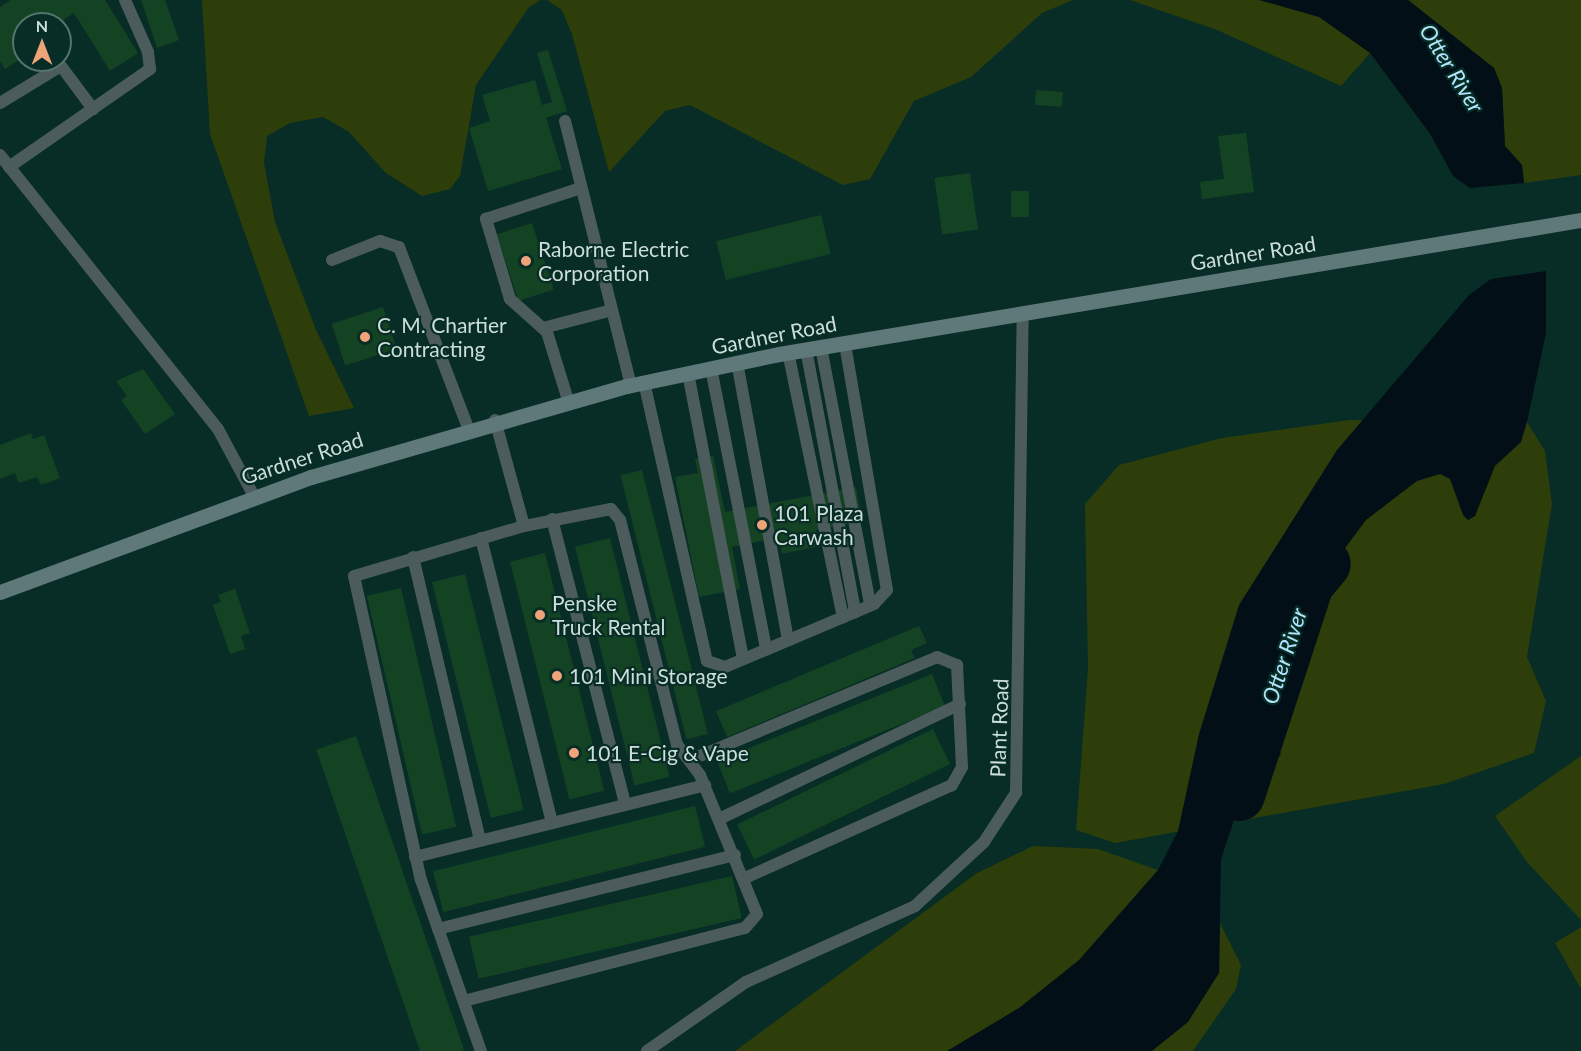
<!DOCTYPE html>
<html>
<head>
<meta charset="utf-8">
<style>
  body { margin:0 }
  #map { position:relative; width:1581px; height:1051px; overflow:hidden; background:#072d26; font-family:Lato,sans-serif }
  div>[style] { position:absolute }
  .green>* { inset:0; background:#2d3e0a }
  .water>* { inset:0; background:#020f16 }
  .river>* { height:52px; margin:-26px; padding:0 26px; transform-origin:26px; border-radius:26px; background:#020f16 }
  .building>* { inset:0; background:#144324; transform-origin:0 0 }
  .service>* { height:12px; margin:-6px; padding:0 6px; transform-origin:6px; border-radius:6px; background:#4c5c5d }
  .secondary>* { height:15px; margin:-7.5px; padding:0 7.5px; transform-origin:7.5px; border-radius:7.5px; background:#5f797b }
  .dots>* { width:16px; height:16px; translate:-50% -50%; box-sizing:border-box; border:3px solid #072d26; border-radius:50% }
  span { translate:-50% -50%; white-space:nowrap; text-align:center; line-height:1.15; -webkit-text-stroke:4.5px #072d26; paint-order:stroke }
  .poi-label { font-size:21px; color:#cbded8 }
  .left { translate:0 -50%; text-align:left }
  .street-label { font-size:21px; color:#cbded8 }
  .water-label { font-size:22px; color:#b3e6fd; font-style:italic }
  .north { position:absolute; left:12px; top:12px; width:60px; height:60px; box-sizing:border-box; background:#072d26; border:2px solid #55746d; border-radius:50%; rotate:0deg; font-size:16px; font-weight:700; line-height:24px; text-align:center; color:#cbded8 }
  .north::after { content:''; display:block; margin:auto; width:21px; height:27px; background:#efa378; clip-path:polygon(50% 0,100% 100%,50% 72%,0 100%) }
</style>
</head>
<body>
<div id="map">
  <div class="green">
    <i style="clip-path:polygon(202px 0,541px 0,529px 7px,476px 85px,460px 176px,450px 189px,422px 196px,386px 173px,349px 132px,323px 117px,290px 123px,267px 136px,264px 163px,275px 222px,316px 330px,354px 408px,309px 416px,210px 134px)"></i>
    <i style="clip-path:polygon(547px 0,1073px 0,1042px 13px,971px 77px,914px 101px,870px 179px,843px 185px,690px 105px,665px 111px,609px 172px,572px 34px,562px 10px)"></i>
    <i style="clip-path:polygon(1130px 0,1344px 0,1442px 67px,1453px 176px,1430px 134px,1370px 53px,1341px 86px,1217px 30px)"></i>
    <i style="clip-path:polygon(1408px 0,1581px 0,1581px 175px,1524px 183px,1522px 165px,1505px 146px,1502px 88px,1494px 68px)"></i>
    <i style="clip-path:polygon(1349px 420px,1527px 422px,1545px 451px,1552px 504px,1527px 657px,1546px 701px,1534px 753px,1444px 784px,1115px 843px,1076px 830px,1088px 669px,1085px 504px,1119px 465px,1222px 438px)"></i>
    <i style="clip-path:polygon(1581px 756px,1581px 920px,1527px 862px,1495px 816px)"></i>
    <i style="clip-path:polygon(1033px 846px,1098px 849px,1158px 870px,1105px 1051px,735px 1051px,977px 873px)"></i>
    <i style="clip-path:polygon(1220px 923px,1241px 965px,1236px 989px,1193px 1051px,1152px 1051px,1162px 1038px,1172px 1035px,1219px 973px)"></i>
    <i style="clip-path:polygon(1581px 927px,1581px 989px,1555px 943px)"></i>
  </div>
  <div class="water">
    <i style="clip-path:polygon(1259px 0,1408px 0,1494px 68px,1502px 88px,1505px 146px,1522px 165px,1524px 183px,1470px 188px,1453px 176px,1430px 134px,1370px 53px,1319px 17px)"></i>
    <i style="clip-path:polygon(1546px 271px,1546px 333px,1527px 422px,1521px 442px,1495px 466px,1475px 516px,1468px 520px,1463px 515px,1450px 479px,1440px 474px,1417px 481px,1366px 520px,1308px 598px,1261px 723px,1281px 754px,1261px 778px,1246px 784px,1221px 859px,1219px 973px,1188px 1022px,1152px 1051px,947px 1051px,1019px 1008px,1079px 960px,1158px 870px,1178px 831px,1199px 734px,1239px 605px,1337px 450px,1469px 295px,1491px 279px)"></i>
  </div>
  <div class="river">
    <i style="left:1239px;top:795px;width:222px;rotate:-71.9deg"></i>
    <i style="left:1308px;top:584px;width:26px;rotate:-50deg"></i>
  </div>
  <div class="building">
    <i style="clip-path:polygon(11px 0,105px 0,138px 53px,110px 71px,74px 13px,63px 20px,69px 29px,60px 34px,60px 24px,24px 24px,24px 57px,5px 69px,0 61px,0 7px)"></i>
    <i style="clip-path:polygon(141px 0,165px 0,179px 40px,157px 48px)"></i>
    <i style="clip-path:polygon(548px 50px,567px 111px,546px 118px,562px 169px,488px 191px,469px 128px,490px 121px,482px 95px,535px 80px,542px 105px,552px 102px,537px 53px)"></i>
    <i style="left:1036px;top:90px;width:27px;height:15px;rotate:4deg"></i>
    <i style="clip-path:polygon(1246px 133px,1254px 192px,1202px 199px,1200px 182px,1224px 179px,1218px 136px)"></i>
    <i style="left:970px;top:173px;width:57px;height:36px;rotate:82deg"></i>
    <i style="left:1011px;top:191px;width:18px;height:26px"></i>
    <i style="left:821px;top:215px;width:40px;height:108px;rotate:76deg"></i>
    <i style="left:532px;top:223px;width:70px;height:37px;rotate:72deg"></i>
    <i style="left:383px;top:307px;width:44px;height:54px;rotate:72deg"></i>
    <i style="clip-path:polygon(143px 369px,175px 414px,145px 434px,121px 400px,127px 396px,116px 381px)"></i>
    <i style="clip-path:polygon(31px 433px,33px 439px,44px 435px,60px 478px,41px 485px,37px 477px,19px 483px,15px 473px,0 479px,0 445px)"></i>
    <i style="clip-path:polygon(713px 456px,725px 512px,856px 487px,862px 521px,816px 530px,819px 546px,782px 554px,779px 537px,732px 547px,740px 589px,699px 597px,675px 477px,698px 473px,695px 459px)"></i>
    <i style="left:642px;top:470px;width:272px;height:22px;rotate:76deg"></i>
    <i style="left:610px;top:538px;width:246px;height:36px;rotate:76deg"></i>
    <i style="left:545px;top:553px;width:245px;height:36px;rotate:76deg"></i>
    <i style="left:465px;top:574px;width:243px;height:34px;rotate:76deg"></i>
    <i style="left:401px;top:588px;width:245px;height:35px;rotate:77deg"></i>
    <i style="clip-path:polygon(235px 589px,250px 633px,241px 636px,245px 649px,230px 654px,213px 605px,221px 602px,218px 595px)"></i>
    <i style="clip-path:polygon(919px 626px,927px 643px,911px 650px,915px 658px,727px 737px,716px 711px)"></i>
    <i style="left:932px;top:674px;width:35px;height:232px;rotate:68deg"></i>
    <i style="left:933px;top:729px;width:39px;height:218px;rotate:64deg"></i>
    <i style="left:356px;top:736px;width:332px;height:42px;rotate:71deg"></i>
    <i style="left:695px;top:806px;width:42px;height:270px;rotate:76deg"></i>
    <i style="left:732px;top:876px;width:43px;height:270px;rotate:77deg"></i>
  </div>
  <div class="service">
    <i style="left:0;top:103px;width:71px;rotate:-31.2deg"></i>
    <i style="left:61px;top:66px;width:54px;rotate:53.3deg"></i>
    <i style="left:565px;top:121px;width:272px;rotate:76deg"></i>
    <i style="left:0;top:155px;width:350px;rotate:51.5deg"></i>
    <i style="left:218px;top:429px;width:76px;rotate:61.8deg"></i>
    <i style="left:9px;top:167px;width:172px;rotate:-34.8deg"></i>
    <i style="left:150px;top:69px;width:17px;rotate:-97deg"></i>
    <i style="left:148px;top:52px;width:57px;rotate:-113.9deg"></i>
    <i style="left:332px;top:260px;width:52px;rotate:-21.6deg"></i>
    <i style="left:380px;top:241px;width:20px;rotate:18deg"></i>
    <i style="left:399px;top:247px;width:194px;rotate:69.1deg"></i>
    <i style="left:543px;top:328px;width:71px;rotate:-14.6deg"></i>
    <i style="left:821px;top:347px;width:263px;rotate:79.2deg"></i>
    <i style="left:806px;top:349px;width:268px;rotate:79.4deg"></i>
    <i style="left:788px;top:352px;width:271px;rotate:78.3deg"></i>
    <i style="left:737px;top:362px;width:283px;rotate:79.6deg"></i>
    <i style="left:711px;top:368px;width:286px;rotate:78.9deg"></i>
    <i style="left:688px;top:373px;width:291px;rotate:79.1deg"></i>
    <i style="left:644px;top:382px;width:286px;rotate:77.3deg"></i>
    <i style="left:707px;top:661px;width:19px;rotate:18deg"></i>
    <i style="left:725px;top:667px;width:162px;rotate:-22.9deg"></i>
    <i style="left:874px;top:604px;width:19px;rotate:-47deg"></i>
    <i style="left:887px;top:590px;width:251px;rotate:-99.7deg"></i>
    <i style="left:568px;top:400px;width:71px;rotate:-107.2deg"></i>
    <i style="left:547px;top:332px;width:50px;rotate:-138.3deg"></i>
    <i style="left:510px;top:299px;width:84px;rotate:-106.7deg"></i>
    <i style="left:486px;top:219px;width:100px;rotate:-18.1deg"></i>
    <i style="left:495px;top:420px;width:110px;rotate:74.7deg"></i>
    <i style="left:552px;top:519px;width:294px;rotate:75.6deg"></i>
    <i style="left:481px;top:538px;width:294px;rotate:76deg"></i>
    <i style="left:413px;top:557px;width:291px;rotate:76.7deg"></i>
    <i style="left:690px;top:760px;width:268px;rotate:-22.6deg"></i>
    <i style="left:937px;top:657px;width:22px;rotate:22deg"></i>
    <i style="left:957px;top:665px;width:102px;rotate:87.2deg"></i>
    <i style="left:962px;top:767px;width:21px;rotate:119deg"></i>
    <i style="left:952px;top:785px;width:227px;rotate:155.8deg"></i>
    <i style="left:719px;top:819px;width:267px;rotate:-25.5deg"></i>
    <i style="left:415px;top:857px;width:299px;rotate:-13.9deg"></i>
    <i style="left:438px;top:929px;width:306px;rotate:-14deg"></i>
    <i style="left:464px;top:1001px;width:290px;rotate:-14.6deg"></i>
    <i style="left:745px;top:928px;width:18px;rotate:-49deg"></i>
    <i style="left:757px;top:914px;width:150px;rotate:-112.3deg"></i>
    <i style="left:700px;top:775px;width:38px;rotate:-127deg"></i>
    <i style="left:677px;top:745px;width:232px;rotate:-104.2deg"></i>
    <i style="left:620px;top:520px;width:14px;rotate:-129deg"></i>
    <i style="left:611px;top:509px;width:89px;rotate:168.9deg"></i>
    <i style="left:524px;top:526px;width:177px;rotate:163.6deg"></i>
    <i style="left:354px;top:576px;width:311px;rotate:77.6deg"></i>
    <i style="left:421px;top:880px;width:181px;rotate:70.7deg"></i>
    <i style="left:647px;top:1051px;width:121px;rotate:-34.9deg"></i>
    <i style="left:746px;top:982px;width:185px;rotate:-24.2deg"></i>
    <i style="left:915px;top:906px;width:94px;rotate:-42.8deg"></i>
    <i style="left:984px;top:842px;width:59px;rotate:-56.9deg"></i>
    <i style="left:1016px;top:793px;width:480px;rotate:-89.2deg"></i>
  </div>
  <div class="secondary">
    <i style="left:0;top:592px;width:332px;rotate:-20.3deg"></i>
    <i style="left:311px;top:477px;width:329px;rotate:-16.1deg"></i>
    <i style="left:627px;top:386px;width:155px;rotate:-11.9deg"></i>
    <i style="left:779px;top:354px;width:813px;rotate:-9.49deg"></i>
  </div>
  <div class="dots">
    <i style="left:526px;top:261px;background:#efa378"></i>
    <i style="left:365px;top:337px;background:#efa378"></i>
    <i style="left:762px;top:525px;background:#efa378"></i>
    <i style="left:540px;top:615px;background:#efa378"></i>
    <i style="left:557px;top:676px;background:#efa378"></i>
    <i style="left:574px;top:753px;background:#efa378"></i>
  </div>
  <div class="poi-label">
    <span class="left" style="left:538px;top:261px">Raborne Electric<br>Corporation</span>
    <span class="left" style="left:377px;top:337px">C. M. Chartier<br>Contracting</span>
    <span class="left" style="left:774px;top:525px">101 Plaza<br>Carwash</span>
    <span class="left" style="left:552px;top:615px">Penske<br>Truck Rental</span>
    <span class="left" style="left:569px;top:676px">101 Mini Storage</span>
    <span class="left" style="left:586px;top:753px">101 E-Cig &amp; Vape</span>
  </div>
  <div class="street-label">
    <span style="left:1253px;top:253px;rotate:-9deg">Gardner Road</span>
    <span style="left:774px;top:335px;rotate:-11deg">Gardner Road</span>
    <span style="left:302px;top:458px;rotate:-18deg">Gardner Road</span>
    <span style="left:999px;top:728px;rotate:-88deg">Plant Road</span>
  </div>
  <div class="water-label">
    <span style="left:1452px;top:68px;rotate:58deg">Otter River</span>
    <span style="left:1284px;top:656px;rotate:-72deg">Otter River</span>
  </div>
  <div class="north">N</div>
</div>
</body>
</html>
